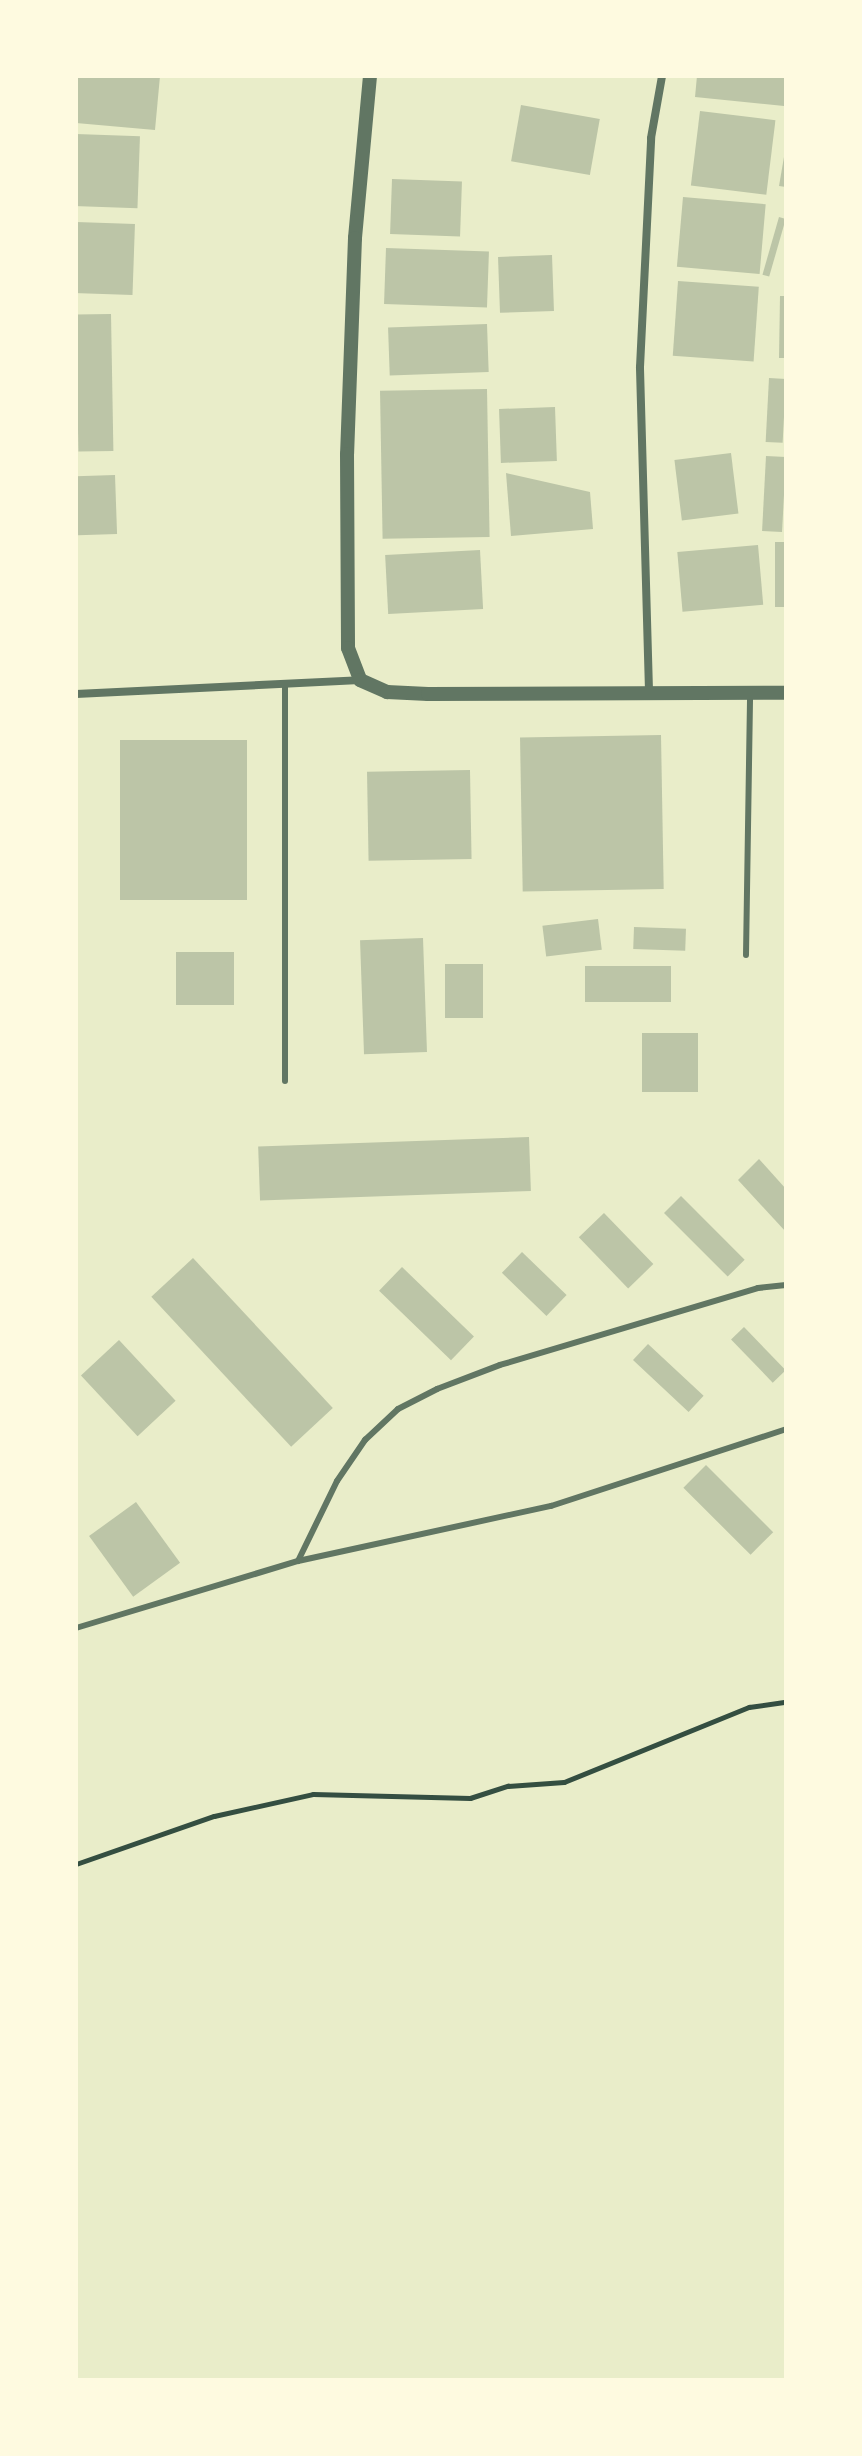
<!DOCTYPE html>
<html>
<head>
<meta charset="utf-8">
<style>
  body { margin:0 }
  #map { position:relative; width:862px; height:2456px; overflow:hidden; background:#e9edc9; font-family:"Crimson Pro",serif }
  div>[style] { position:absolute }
  .building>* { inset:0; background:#bcc5a7; transform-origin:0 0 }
  .path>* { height:5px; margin:-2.5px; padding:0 2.5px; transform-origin:2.5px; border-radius:2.5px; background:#344e41 }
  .service>* { height:6px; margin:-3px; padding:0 3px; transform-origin:3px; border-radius:3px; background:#617663 }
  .minor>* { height:8px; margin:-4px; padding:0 4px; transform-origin:4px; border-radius:4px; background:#617663 }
  .tertiary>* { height:14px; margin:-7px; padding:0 7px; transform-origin:7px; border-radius:7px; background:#617663 }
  span { translate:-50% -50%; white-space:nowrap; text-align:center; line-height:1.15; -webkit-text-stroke:6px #fefae0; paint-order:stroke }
  .frame { position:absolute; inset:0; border:78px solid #fefae0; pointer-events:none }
</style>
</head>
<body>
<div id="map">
  <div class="building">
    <i style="clip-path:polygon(76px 76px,160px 76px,155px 130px,76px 123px)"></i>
    <i style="clip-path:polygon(697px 76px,786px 76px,784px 106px,695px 97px)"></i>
    <i style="left:521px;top:105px;width:80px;height:57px;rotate:10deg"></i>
    <i style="left:700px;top:111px;width:76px;height:75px;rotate:7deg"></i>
    <i style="left:76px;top:134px;width:64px;height:72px;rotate:2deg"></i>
    <i style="clip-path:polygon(784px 157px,786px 157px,786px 187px,779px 186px)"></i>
    <i style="left:392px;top:179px;width:70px;height:55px;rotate:2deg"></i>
    <i style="left:683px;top:197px;width:83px;height:70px;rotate:5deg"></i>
    <i style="left:779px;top:217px;width:7px;height:60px;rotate:16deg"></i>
    <i style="left:76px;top:222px;width:59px;height:71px;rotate:2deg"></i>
    <i style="left:386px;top:248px;width:103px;height:56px;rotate:2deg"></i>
    <i style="left:552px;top:255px;width:56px;height:54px;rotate:88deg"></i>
    <i style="left:678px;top:281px;width:81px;height:75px;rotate:4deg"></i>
    <i style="clip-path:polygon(780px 296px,786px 296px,786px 358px,779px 358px)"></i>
    <i style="left:111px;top:314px;width:137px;height:35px;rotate:89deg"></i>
    <i style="left:487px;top:324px;width:48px;height:99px;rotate:88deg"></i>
    <i style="left:769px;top:378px;width:17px;height:64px;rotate:3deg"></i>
    <i style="left:487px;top:389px;width:148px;height:107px;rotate:89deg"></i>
    <i style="left:555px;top:407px;width:54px;height:56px;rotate:88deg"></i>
    <i style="left:731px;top:453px;width:61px;height:57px;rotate:83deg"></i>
    <i style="left:766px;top:456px;width:20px;height:75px;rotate:3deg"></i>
    <i style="clip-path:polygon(506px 473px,590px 492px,593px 529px,511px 536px)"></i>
    <i style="left:115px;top:475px;width:59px;height:39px;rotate:88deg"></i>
    <i style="left:775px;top:542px;width:11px;height:65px"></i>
    <i style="left:758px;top:545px;width:60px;height:81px;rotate:85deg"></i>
    <i style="left:480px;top:550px;width:59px;height:95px;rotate:87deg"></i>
    <i style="left:661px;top:735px;width:154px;height:141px;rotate:89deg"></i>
    <i style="left:247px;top:740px;width:160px;height:127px;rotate:90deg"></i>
    <i style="left:470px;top:770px;width:89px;height:103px;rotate:89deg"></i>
    <i style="left:598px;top:919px;width:31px;height:56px;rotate:83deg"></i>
    <i style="left:634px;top:927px;width:52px;height:22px;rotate:2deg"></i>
    <i style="left:423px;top:938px;width:114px;height:63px;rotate:88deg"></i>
    <i style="left:176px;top:952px;width:58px;height:53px"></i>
    <i style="left:445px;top:964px;width:38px;height:54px"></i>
    <i style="left:671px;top:966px;width:36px;height:86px;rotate:90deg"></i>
    <i style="left:642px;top:1033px;width:56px;height:59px"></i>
    <i style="left:529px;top:1137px;width:54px;height:271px;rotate:88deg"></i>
    <i style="clip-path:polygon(759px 1159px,786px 1189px,786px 1232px,738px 1180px)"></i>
    <i style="left:681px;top:1196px;width:90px;height:24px;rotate:45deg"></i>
    <i style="left:604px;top:1213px;width:71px;height:35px;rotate:46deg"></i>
    <i style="left:522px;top:1252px;width:62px;height:29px;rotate:44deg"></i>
    <i style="left:193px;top:1258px;width:205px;height:57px;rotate:47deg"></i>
    <i style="left:402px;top:1267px;width:100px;height:33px;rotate:44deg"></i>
    <i style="left:744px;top:1327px;width:60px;height:18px;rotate:46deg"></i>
    <i style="left:119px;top:1340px;width:83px;height:52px;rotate:47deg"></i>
    <i style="left:648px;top:1344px;width:76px;height:22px;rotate:43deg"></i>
    <i style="left:706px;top:1465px;width:95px;height:32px;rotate:45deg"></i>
    <i style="left:136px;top:1502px;width:75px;height:58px;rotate:54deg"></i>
  </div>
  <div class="path">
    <i style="left:76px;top:1864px;width:146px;rotate:-19.2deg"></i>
    <i style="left:214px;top:1816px;width:101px;rotate:-12.5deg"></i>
    <i style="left:313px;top:1794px;width:157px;rotate:1.5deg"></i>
    <i style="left:470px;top:1798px;width:40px;rotate:-18deg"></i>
    <i style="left:508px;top:1786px;width:56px;rotate:-4.1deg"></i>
    <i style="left:564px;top:1782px;width:200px;rotate:-22.1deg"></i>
    <i style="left:749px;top:1707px;width:37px;rotate:-8deg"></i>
  </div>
  <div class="service">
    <i style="left:285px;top:685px;width:396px;rotate:90deg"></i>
    <i style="left:746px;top:955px;width:260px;rotate:-89.1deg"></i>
    <i style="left:298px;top:1561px;width:89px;rotate:-64deg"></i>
    <i style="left:337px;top:1481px;width:50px;rotate:-55.7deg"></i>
    <i style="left:365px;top:1440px;width:45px;rotate:-43.2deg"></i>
    <i style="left:398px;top:1409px;width:44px;rotate:-27.1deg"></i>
    <i style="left:437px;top:1389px;width:67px;rotate:-20.9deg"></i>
    <i style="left:500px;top:1365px;width:269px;rotate:-16.6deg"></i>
    <i style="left:758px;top:1288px;width:28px;rotate:-6deg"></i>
    <i style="left:76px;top:1628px;width:232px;rotate:-16.8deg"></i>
    <i style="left:298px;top:1561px;width:259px;rotate:-12.3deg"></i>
    <i style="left:551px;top:1506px;width:247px;rotate:-18.1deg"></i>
  </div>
  <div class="minor">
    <i style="left:649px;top:691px;width:324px;rotate:-91.6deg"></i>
    <i style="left:640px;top:367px;width:229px;rotate:-87.2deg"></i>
    <i style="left:651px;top:138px;width:63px;rotate:-79.9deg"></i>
    <i style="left:76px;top:694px;width:284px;rotate:-2.8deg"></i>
  </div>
  <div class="tertiary">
    <i style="left:370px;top:76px;width:163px;rotate:95.3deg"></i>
    <i style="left:355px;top:238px;width:216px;rotate:92.1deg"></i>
    <i style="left:347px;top:454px;width:194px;rotate:89.7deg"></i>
    <i style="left:348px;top:648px;width:34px;rotate:69deg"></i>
    <i style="left:360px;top:680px;width:30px;rotate:24deg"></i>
    <i style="left:387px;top:692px;width:41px;rotate:2.8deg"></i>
    <i style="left:428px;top:694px;width:358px;rotate:-0.2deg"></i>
  </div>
  <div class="frame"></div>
</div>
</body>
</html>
